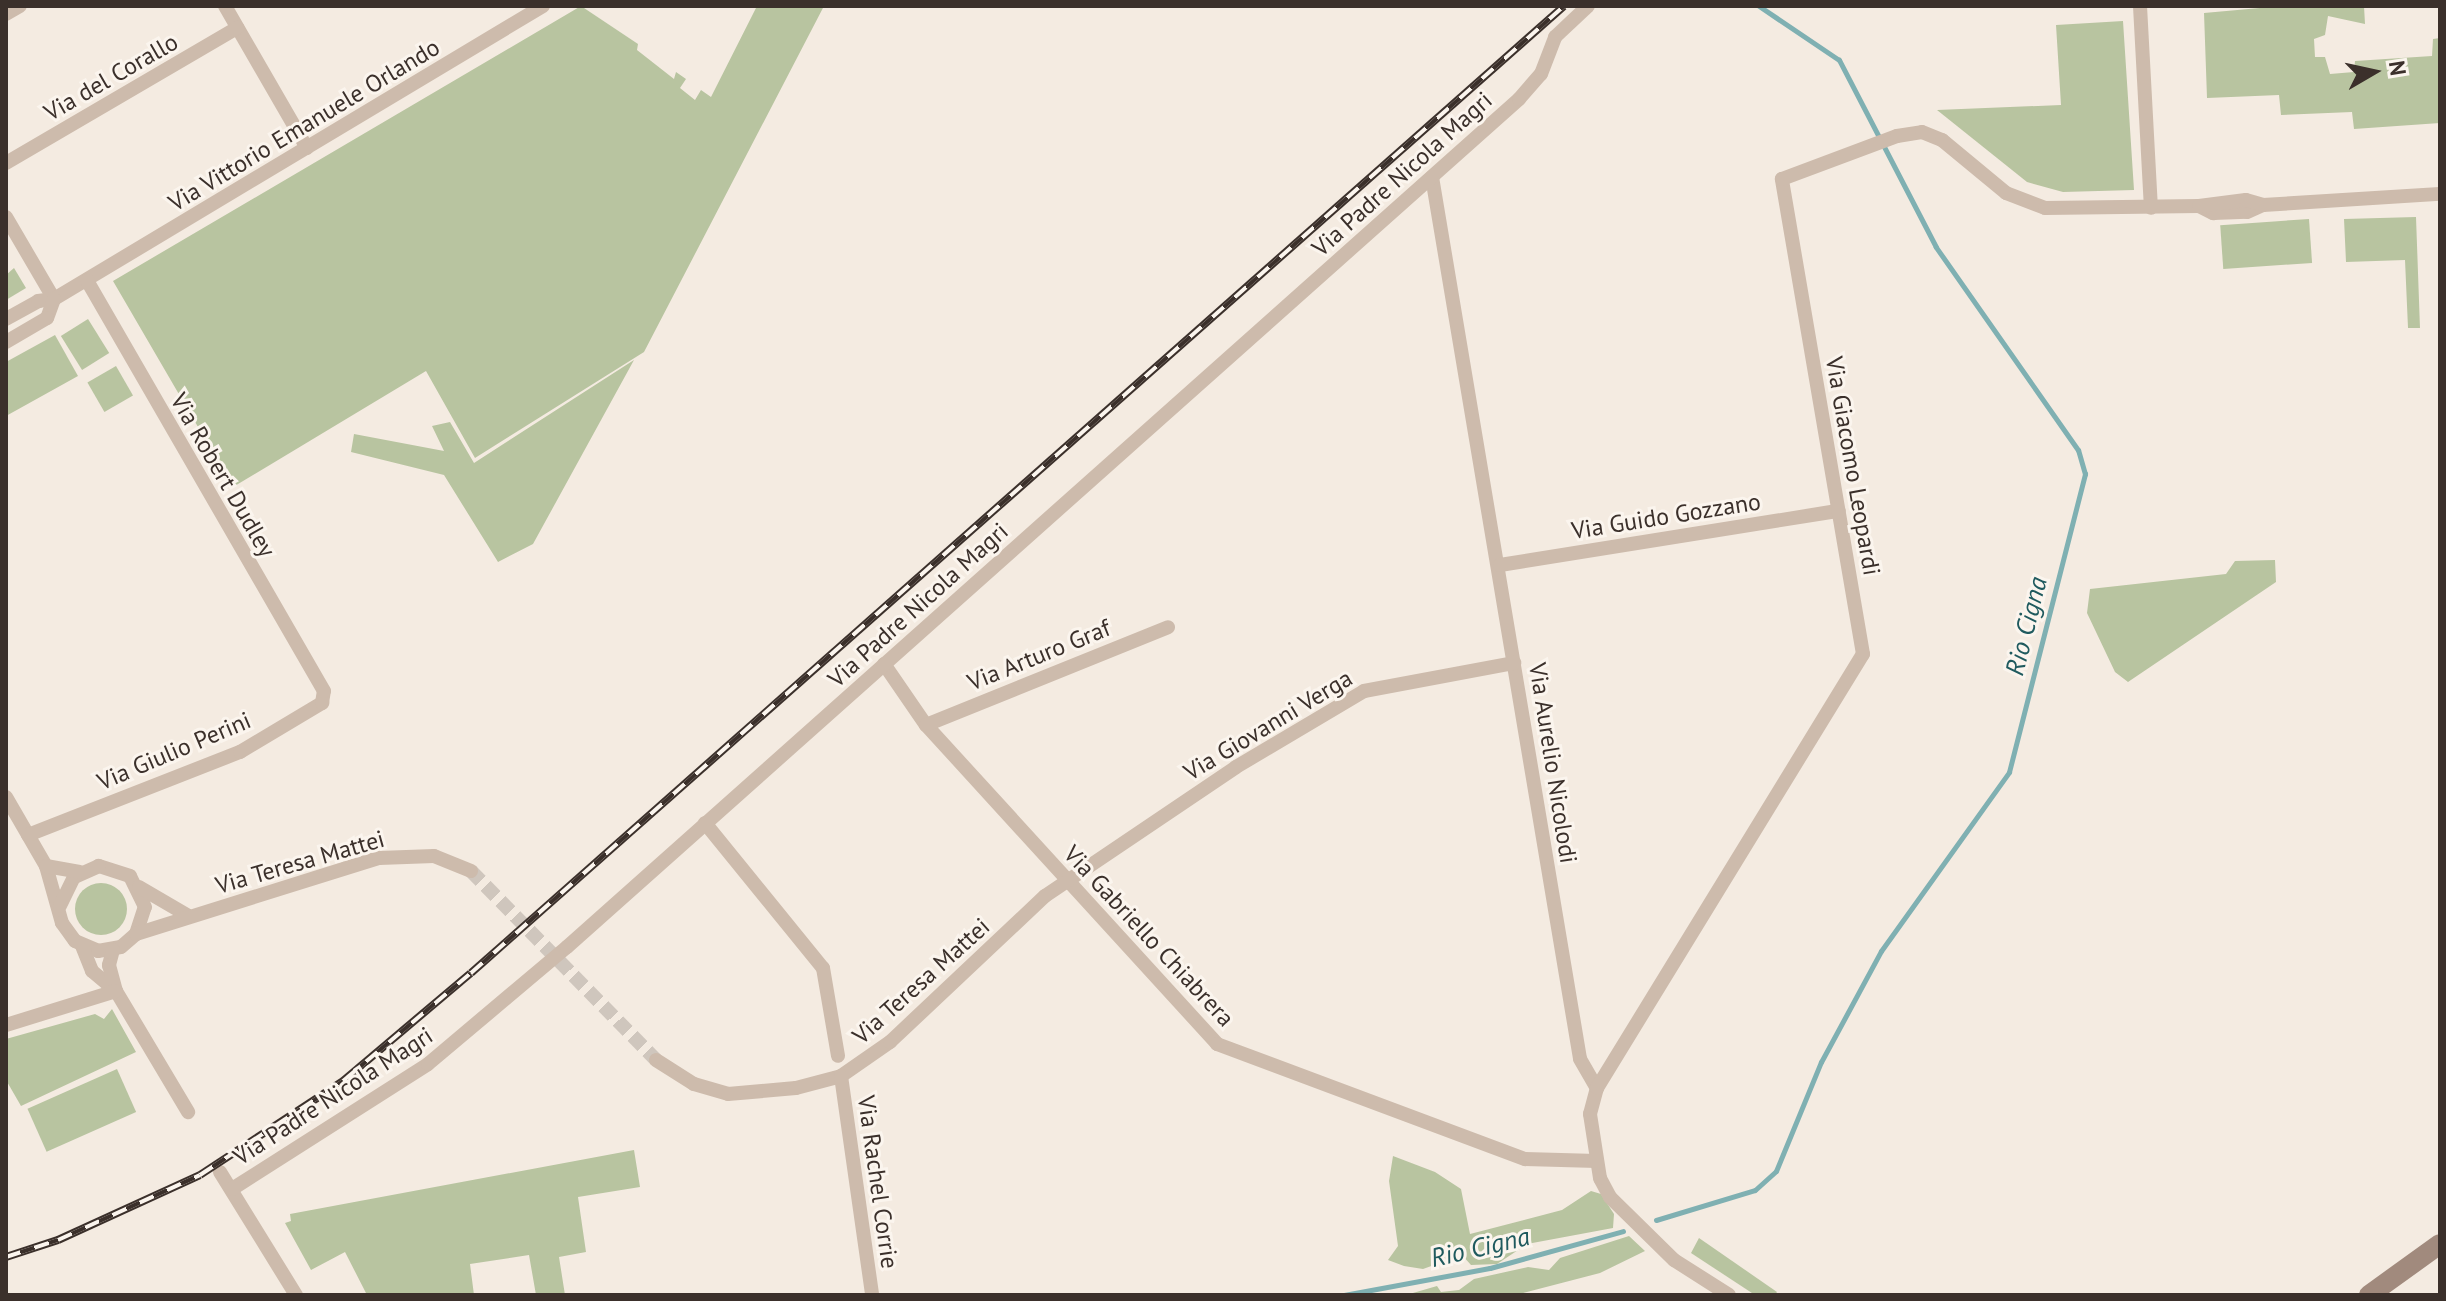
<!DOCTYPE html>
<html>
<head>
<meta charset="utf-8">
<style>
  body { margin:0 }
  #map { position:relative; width:2446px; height:1301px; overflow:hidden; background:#f4ebe1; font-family:"PT Sans",sans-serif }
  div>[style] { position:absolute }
  .green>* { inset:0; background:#b8c4a0; transform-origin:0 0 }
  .round { border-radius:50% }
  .stream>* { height:5px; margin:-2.5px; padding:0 2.5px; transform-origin:2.5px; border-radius:2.5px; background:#7fb0b2 }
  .street-tunnel>* { height:14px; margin-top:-7px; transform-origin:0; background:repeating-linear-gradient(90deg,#cfc6bd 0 14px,transparent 0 21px) }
  .street>* { height:14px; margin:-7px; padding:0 7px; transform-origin:7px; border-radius:7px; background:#cdbbac }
  .secondary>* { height:20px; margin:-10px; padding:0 10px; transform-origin:10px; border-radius:10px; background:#a18a7d }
  .rail>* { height:8px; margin-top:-4px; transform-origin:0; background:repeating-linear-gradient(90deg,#fbf5ee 0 15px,#3b302b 0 30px); box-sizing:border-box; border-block:2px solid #3b302b }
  span { translate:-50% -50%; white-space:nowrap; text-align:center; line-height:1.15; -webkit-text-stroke:6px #fbf5ee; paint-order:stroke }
  .street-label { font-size:24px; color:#3b302b }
  .water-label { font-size:26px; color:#1f5a5e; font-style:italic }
  .frame { position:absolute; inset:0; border:8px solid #3b302b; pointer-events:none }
  .north { position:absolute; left:2334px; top:32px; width:80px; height:80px; -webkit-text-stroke:6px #fbf5ee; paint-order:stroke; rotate:81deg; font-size:22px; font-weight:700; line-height:32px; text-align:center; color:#3b302b }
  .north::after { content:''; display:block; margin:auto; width:28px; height:36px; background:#3b302b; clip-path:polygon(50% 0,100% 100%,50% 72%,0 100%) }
</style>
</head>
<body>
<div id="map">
  <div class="green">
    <i style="clip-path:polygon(581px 6px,638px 44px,637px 50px,674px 79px,676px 72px,686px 79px,680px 88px,695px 100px,701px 90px,711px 97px,757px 6px,824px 6px,644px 352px,475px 458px,426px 371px,233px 487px,113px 281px)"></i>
    <i style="clip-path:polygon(2282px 6px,2364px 6px,2365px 24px,2328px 16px,2325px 35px,2314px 39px,2315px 57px,2325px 57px,2330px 74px,2354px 72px,2355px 61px,2432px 56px,2433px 39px,2440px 38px,2440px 123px,2354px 129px,2352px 112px,2281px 115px,2279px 95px,2207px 98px,2204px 13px)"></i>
    <i style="clip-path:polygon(2123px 21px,2134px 190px,2063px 192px,2027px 182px,1937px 110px,2061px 105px,2056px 25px)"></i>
    <i style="clip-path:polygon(2416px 217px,2420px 328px,2408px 328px,2405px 260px,2346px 262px,2344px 219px)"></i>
    <i style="left:2309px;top:219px;width:44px;height:89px;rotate:86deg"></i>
    <i style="clip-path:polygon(14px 268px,26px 288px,6px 300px,6px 275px)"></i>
    <i style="left:88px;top:319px;width:40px;height:32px;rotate:58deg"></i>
    <i style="clip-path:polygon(55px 335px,78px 376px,6px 416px,6px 362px)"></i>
    <i style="clip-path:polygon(634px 360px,533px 544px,498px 562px,444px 475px,351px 452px,354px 434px,444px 451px,432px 426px,450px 422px,474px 463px)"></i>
    <i style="left:116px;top:366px;width:34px;height:33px;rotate:60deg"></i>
    <i style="clip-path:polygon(2275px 560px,2276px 582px,2128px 682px,2115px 672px,2087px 613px,2090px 589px,2226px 574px,2235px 561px)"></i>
    <i class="round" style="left:75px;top:883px;width:52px;height:52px"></i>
    <i style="clip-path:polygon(112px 1009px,136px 1052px,21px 1106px,6px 1080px,6px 1039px,95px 1014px,104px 1019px)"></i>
    <i style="left:117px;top:1069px;width:47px;height:98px;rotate:66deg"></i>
    <i style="clip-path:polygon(634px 1150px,640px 1187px,578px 1197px,586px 1252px,559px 1257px,565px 1295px,536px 1295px,529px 1255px,470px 1264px,474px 1295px,367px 1295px,345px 1252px,311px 1270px,285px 1223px,291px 1221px,290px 1214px)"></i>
    <i style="clip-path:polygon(1393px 1156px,1435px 1172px,1461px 1189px,1470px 1234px,1562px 1210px,1591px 1191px,1601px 1194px,1614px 1214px,1613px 1228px,1527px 1244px,1497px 1264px,1471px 1265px,1462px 1255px,1423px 1269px,1404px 1266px,1388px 1260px,1398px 1246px,1389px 1181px)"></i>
    <i style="clip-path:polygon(1629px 1236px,1645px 1251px,1600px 1273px,1515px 1295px,1406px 1295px,1437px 1286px,1441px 1292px,1459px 1290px,1474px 1279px,1528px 1267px,1549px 1270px,1560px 1258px)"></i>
    <i style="clip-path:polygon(1699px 1238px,1777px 1292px,1775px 1295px,1755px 1295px,1691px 1253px)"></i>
  </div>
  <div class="stream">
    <i style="left:1656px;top:1220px;width:103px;rotate:-16.9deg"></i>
    <i style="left:1755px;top:1190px;width:28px;rotate:-42deg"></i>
    <i style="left:1776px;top:1171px;width:118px;rotate:-67.6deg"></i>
    <i style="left:1821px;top:1062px;width:126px;rotate:-61.6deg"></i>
    <i style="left:1881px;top:951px;width:220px;rotate:-54.4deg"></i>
    <i style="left:2009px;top:772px;width:308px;rotate:-75.7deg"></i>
    <i style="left:2085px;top:474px;width:25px;rotate:-106deg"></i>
    <i style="left:2078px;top:450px;width:248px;rotate:-125deg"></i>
    <i style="left:1936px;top:247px;width:211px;rotate:-117.4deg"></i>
    <i style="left:1839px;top:60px;width:97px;rotate:-146deg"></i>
    <i style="left:1344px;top:1295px;width:148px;rotate:-10.5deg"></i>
    <i style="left:1490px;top:1268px;width:138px;rotate:-15.5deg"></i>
  </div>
  <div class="street-tunnel">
    <i style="left:471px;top:871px;width:264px;rotate:45.6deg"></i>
  </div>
  <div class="street">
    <i style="left:225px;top:6px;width:164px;rotate:60deg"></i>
    <i style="left:2140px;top:6px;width:202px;rotate:86.9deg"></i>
    <i style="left:6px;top:14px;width:16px;rotate:-30deg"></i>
    <i style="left:6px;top:163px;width:268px;rotate:-30.3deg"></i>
    <i style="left:1432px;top:177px;width:894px;rotate:80.47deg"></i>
    <i style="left:1580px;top:1059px;width:34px;rotate:60deg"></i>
    <i style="left:2199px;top:206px;width:16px;rotate:27deg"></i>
    <i style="left:2213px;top:213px;width:34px;rotate:-2deg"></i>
    <i style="left:2247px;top:212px;width:17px;rotate:-24deg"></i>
    <i style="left:2263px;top:205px;width:177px;rotate:-3.6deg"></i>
    <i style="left:6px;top:217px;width:95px;rotate:59.7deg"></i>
    <i style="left:54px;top:299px;width:570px;rotate:-30.93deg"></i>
    <i style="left:6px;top:319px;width:37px;rotate:-29deg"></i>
    <i style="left:38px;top:301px;width:16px;rotate:-7deg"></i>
    <i style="left:54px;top:299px;width:20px;rotate:110deg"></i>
    <i style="left:47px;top:318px;width:48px;rotate:149.7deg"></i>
    <i style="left:1500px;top:565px;width:343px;rotate:-9.1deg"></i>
    <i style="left:884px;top:664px;width:74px;rotate:55.5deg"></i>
    <i style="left:926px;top:725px;width:432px;rotate:47.6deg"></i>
    <i style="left:1217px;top:1044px;width:329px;rotate:20.5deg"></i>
    <i style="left:1525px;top:1159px;width:72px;rotate:1.6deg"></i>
    <i style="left:926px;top:725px;width:261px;rotate:-22deg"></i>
    <i style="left:6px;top:797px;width:80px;rotate:59.9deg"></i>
    <i style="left:46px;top:866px;width:59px;rotate:74.3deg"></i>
    <i style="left:62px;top:923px;width:22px;rotate:54deg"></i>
    <i style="left:75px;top:941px;width:25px;rotate:23deg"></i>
    <i style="left:98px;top:951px;width:23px;rotate:-10deg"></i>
    <i style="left:121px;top:947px;width:20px;rotate:-41deg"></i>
    <i style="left:136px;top:934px;width:28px;rotate:-72deg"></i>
    <i style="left:145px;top:907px;width:34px;rotate:-116deg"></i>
    <i style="left:130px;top:876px;width:33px;rotate:-162deg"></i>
    <i style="left:99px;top:866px;width:27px;rotate:156deg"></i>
    <i style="left:74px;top:877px;width:32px;rotate:116deg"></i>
    <i style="left:705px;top:823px;width:187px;rotate:50.9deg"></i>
    <i style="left:823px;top:968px;width:89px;rotate:80.3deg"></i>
    <i style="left:28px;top:835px;width:228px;rotate:-21.4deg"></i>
    <i style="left:240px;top:752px;width:96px;rotate:-30.9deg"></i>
    <i style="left:322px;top:703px;width:12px;rotate:-81deg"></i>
    <i style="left:324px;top:691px;width:474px;rotate:-120deg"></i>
    <i style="left:46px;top:866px;width:34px;rotate:10deg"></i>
    <i style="left:139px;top:887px;width:56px;rotate:30.3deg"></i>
    <i style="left:136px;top:934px;width:255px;rotate:-17.4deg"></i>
    <i style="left:379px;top:858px;width:55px;rotate:-2.1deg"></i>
    <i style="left:434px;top:856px;width:40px;rotate:22deg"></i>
    <i style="left:82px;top:946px;width:27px;rotate:68deg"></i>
    <i style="left:92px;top:971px;width:31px;rotate:40deg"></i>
    <i style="left:113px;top:950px;width:16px;rotate:105deg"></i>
    <i style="left:109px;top:965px;width:27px;rotate:75deg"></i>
    <i style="left:116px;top:991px;width:141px;rotate:59.2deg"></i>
    <i style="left:6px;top:1025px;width:115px;rotate:-17.2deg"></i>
    <i style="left:656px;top:1060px;width:45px;rotate:32.3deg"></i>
    <i style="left:694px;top:1084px;width:35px;rotate:16deg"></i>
    <i style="left:728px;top:1094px;width:68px;rotate:-5deg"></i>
    <i style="left:796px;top:1088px;width:47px;rotate:-14.9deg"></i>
    <i style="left:841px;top:1076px;width:60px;rotate:-34.8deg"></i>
    <i style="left:890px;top:1042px;width:213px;rotate:-43.3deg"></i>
    <i style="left:1045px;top:896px;width:230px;rotate:-34deg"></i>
    <i style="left:1236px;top:767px;width:149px;rotate:-30.7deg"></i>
    <i style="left:1364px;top:691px;width:153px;rotate:-10.6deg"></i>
    <i style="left:841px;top:1076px;width:221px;rotate:81.9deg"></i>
    <i style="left:220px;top:1172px;width:145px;rotate:58.3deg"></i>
    <i style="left:232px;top:1189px;width:232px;rotate:-32.5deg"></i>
    <i style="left:428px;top:1064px;width:182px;rotate:-40.1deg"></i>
    <i style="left:567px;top:947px;width:1275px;rotate:-41.69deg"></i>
    <i style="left:1519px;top:99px;width:33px;rotate:-49deg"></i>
    <i style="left:1541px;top:74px;width:40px;rotate:-69deg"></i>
    <i style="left:1555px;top:37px;width:45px;rotate:-43.2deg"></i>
    <i style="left:1729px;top:1295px;width:65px;rotate:-147.5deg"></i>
    <i style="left:1674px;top:1260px;width:90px;rotate:-135.5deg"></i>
    <i style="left:1610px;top:1197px;width:21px;rotate:-118deg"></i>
    <i style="left:1600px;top:1178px;width:65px;rotate:-98.9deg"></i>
    <i style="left:1590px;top:1114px;width:27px;rotate:-75deg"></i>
    <i style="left:1597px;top:1088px;width:509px;rotate:-58.5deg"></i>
    <i style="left:1863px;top:654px;width:482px;rotate:-99.7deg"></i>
    <i style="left:1782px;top:179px;width:123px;rotate:-20.5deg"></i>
    <i style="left:1897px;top:136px;width:25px;rotate:-9deg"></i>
    <i style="left:1922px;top:132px;width:22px;rotate:22deg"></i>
    <i style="left:1942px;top:140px;width:83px;rotate:39.6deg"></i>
    <i style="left:2006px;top:193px;width:42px;rotate:21deg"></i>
    <i style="left:2045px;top:208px;width:154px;rotate:-0.7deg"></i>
    <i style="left:2199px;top:206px;width:47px;rotate:-7.3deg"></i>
    <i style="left:2246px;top:200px;width:18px;rotate:16deg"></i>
  </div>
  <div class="secondary">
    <i style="left:2369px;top:1295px;width:87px;rotate:-35.7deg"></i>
  </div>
  <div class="rail">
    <i style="left:6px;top:1257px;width:55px;rotate:-18.1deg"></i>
    <i style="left:58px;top:1240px;width:156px;rotate:-24.6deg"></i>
    <i style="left:200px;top:1175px;width:171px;rotate:-33.3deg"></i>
    <i style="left:343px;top:1081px;width:167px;rotate:-40.2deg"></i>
    <i style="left:471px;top:973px;width:1459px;rotate:-41.5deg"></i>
  </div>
  <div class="street-label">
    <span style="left:111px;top:77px;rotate:-30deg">Via del Corallo</span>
    <span style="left:304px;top:125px;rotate:-31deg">Via Vittorio Emanuele Orlando</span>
    <span style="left:1402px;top:174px;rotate:-42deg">Via Padre Nicola Magri</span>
    <span style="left:1853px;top:466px;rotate:80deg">Via Giacomo Leopardi</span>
    <span style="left:223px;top:475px;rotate:60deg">Via Robert Dudley</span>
    <span style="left:1666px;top:516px;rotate:-9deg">Via Guido Gozzano</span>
    <span style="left:918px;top:605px;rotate:-42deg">Via Padre Nicola Magri</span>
    <span style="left:1039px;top:655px;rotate:-22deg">Via Arturo Graf</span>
    <span style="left:1268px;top:725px;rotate:-31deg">Via Giovanni Verga</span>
    <span style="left:174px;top:751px;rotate:-23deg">Via Giulio Perini</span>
    <span style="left:1553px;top:763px;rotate:81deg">Via Aurelio Nicolodi</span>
    <span style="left:300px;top:862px;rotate:-16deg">Via Teresa Mattei</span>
    <span style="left:1149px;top:936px;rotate:47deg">Via Gabriello Chiabrera</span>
    <span style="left:921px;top:981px;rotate:-42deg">Via Teresa Mattei</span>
    <span style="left:333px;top:1096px;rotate:-33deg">Via Padre Nicola Magri</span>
    <span style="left:878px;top:1182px;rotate:82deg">Via Rachel Corrie</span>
  </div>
  <div class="water-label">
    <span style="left:2026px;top:626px;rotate:-76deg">Rio Cigna</span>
    <span style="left:1480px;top:1247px;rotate:-13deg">Rio Cigna</span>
  </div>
  <div class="frame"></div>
  <div class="north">N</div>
</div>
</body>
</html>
